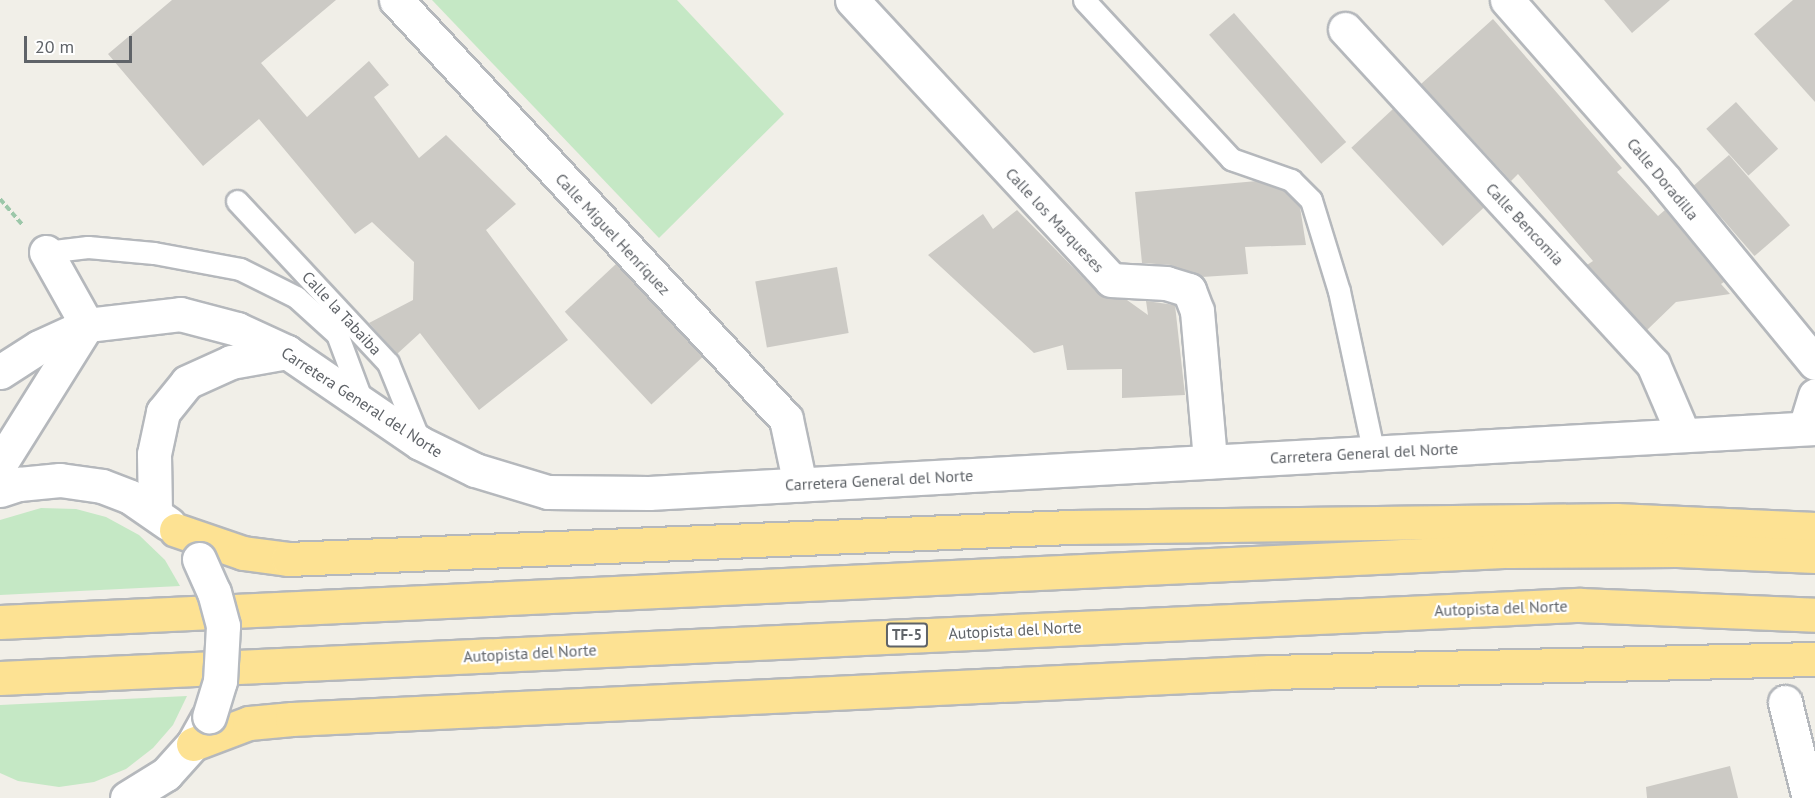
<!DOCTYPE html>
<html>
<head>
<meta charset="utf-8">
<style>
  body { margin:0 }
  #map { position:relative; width:1815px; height:798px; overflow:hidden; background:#f1efe8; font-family:"PT Sans",sans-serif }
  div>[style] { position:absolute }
  .green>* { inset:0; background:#c5e8c5 }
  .building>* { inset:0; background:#cccac5; transform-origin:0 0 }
  .path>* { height:4px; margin-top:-2px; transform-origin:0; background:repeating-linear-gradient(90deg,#9cc7a9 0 6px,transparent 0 9px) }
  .roads { filter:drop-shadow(2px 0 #b5b8bc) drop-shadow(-2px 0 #b5b8bc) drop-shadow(0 2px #b5b8bc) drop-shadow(0 -2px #b5b8bc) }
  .service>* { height:21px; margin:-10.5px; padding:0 10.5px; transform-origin:10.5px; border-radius:10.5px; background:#fff }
  .minor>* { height:33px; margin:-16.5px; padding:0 16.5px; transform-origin:16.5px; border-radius:16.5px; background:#fff }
  .secondary>* { height:33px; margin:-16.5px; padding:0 16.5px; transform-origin:16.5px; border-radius:16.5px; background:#fff }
  .motorway>* { height:33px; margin:-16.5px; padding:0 16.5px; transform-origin:16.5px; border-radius:16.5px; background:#fde293 }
  .bridges { filter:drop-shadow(2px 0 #b6babf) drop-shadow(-2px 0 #b6babf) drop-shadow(0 2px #b6babf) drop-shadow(0 -2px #b6babf) }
  .secondary-bridge>* { height:33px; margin:-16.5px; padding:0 16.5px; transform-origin:16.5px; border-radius:16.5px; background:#fff }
  span { translate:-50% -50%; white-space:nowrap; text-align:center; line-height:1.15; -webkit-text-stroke:4.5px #fff; paint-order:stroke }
  .shield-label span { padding:2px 4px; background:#fff; border:2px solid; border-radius:4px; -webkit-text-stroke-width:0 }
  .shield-label { font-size:15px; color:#5f6368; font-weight:700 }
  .street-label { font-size:16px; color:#5f6368 }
  .scale { position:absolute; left:24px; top:36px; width:108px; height:27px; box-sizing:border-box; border:3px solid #5f6368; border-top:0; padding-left:8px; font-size:18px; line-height:21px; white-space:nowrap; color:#5f6368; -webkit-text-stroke:4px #fff; paint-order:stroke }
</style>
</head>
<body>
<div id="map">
  <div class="green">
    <i style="clip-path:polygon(432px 0,677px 0,784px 114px,659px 238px)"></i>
    <i style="clip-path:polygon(41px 508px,76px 509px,106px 517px,139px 535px,165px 560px,180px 586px,0 595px,0 520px)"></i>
    <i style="clip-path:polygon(187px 696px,173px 725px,153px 748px,126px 769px,94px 782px,59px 787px,18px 781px,0 773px,0 705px)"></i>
  </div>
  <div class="building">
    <i style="clip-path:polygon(172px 0,336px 0,261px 63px,307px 117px,369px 61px,389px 85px,374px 97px,419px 158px,446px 135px,516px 204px,486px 230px,568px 340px,479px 410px,420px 333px,397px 354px,369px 323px,413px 300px,414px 262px,372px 222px,355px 234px,259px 119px,203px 166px,108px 54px)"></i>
    <i style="clip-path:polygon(1604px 0,1670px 0,1632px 33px)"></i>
    <i style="clip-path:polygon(1793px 0,1815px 0,1815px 102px,1754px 34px)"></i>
    <i style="left:1234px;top:13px;width:171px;height:33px;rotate:49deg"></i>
    <i style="clip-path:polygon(1493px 19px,1622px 168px,1617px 172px,1658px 216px,1665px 210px,1724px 282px,1721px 284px,1730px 294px,1676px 302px,1647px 330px,1587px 265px,1593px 261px,1518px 174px,1511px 181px,1421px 84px)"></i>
    <i style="left:1736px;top:102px;width:63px;height:40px;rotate:48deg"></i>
    <i style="left:1393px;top:109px;width:134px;height:57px;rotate:47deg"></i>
    <i style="left:1729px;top:155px;width:93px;height:47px;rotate:49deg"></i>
    <i style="clip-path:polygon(1257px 181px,1284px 191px,1300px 207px,1306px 245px,1245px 247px,1248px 274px,1202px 277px,1171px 265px,1142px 263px,1135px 192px)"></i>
    <i style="clip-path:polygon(1017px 210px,1098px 293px,1127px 300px,1148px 315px,1146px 301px,1175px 305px,1185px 395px,1122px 398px,1122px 369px,1067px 370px,1063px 345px,1034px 353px,928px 255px,983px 214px,993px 229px)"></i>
    <i style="left:616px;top:264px;width:127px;height:70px;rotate:47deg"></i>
    <i style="left:837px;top:267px;width:67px;height:83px;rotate:80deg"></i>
    <i style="clip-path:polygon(1730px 766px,1738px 798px,1647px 798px,1646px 787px)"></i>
  </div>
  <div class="path">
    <i style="left:0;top:199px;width:35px;rotate:49deg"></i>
  </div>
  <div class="roads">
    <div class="service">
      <i style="left:1084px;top:0;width:217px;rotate:47.2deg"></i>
      <i style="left:1231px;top:159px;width:64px;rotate:19.3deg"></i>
      <i style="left:1291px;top:180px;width:28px;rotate:45deg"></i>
      <i style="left:1311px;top:200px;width:95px;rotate:72.9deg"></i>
      <i style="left:1339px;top:291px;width:167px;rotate:77.9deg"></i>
      <i style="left:237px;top:201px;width:221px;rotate:47deg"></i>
      <i style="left:388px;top:363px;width:85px;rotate:67.9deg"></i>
      <i style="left:46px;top:252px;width:42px;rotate:-6.8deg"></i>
      <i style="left:88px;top:247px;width:66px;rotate:5.2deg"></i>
      <i style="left:154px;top:253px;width:87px;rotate:10.5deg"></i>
      <i style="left:240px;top:269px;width:63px;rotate:26.6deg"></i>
      <i style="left:296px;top:297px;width:55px;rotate:42.1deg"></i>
      <i style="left:337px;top:334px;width:72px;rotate:69.5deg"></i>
    </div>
    <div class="minor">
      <i style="left:396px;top:0;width:572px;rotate:47.05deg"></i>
      <i style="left:786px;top:419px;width:67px;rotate:78deg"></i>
      <i style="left:852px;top:0;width:381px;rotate:47.2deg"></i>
      <i style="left:1111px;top:280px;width:55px;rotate:3.1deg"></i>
      <i style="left:1166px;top:283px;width:24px;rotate:17deg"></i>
      <i style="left:1189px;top:290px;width:22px;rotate:69deg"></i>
      <i style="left:1197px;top:311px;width:151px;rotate:85deg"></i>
      <i style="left:1507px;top:0;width:238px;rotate:48.7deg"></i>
      <i style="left:1664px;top:179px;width:238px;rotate:50.6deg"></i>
      <i style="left:1345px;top:29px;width:455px;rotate:47.4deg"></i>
      <i style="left:1653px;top:364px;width:76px;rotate:66.8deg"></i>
      <i style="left:46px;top:252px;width:84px;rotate:60.7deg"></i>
      <i style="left:1805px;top:428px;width:34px;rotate:-73deg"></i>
      <i style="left:1785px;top:702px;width:99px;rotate:76deg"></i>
    </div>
    <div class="secondary">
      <i style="left:0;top:372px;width:46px;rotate:-32.7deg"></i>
      <i style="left:39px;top:347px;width:53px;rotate:-24.6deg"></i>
      <i style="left:87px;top:325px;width:94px;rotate:-6.7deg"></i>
      <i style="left:180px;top:314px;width:59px;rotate:14.7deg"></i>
      <i style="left:237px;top:329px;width:55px;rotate:24.7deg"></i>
      <i style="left:287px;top:352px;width:161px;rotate:34.4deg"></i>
      <i style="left:420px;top:443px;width:61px;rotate:26.1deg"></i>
      <i style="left:475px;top:470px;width:76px;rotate:16.8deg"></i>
      <i style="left:548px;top:492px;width:101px;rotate:0.6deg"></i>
      <i style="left:649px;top:493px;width:1168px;rotate:-3.19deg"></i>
      <i style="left:0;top:464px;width:164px;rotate:-58deg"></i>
      <i style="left:0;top:490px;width:20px;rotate:-18deg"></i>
      <i style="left:19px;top:484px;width:41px;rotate:-5.6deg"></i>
      <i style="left:60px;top:480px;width:42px;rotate:8.1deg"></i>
      <i style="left:102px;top:486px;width:30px;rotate:21deg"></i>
      <i style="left:130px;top:497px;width:47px;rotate:34.7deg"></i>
      <i style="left:155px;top:512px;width:58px;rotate:-91deg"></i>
      <i style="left:154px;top:454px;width:43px;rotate:-77.9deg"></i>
      <i style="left:163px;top:412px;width:38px;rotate:-51deg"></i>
      <i style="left:187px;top:382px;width:48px;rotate:-24.4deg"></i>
      <i style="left:231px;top:362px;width:57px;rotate:-10.1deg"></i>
      <i style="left:127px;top:798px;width:46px;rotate:-31.6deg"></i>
      <i style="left:166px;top:774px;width:40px;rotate:-48deg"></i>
      <i style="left:193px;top:744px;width:29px;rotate:-61deg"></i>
    </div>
    <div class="motorway">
      <i style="left:176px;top:530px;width:71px;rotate:18.9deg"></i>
      <i style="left:243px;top:553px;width:45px;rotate:7.6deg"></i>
      <i style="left:288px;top:559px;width:785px;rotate:-2.34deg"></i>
      <i style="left:1072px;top:527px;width:544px;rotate:-0.74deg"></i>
      <i style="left:1616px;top:520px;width:199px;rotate:2.6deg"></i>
      <i style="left:0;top:622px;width:1510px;rotate:-2.7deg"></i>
      <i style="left:1508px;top:551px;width:169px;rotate:-0.3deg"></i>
      <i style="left:1677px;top:550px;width:138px;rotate:2.5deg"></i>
      <i style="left:0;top:678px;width:1582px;rotate:-2.65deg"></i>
      <i style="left:1580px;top:605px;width:235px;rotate:2.4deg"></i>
      <i style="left:193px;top:744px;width:60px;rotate:-20.6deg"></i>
      <i style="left:249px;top:723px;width:43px;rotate:-5.3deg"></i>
      <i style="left:292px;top:719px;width:979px;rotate:-2.75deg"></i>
      <i style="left:1270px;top:672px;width:545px;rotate:-1.37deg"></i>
    </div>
  </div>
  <div class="bridges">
    <div class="secondary-bridge">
      <i style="left:199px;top:559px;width:36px;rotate:66deg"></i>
      <i style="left:214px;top:592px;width:35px;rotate:75deg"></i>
      <i style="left:223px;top:626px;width:55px;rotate:93.1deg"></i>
      <i style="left:220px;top:681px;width:37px;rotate:107deg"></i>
    </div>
  </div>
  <div class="shield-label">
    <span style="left:907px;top:635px">TF-5</span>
  </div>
  <div class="street-label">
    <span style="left:1663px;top:179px;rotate:50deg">Calle Doradilla</span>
    <span style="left:1055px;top:220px;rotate:47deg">Calle los Marqueses</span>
    <span style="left:1525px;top:224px;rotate:47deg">Calle Bencomia</span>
    <span style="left:613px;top:234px;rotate:47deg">Calle Miguel Henríquez</span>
    <span style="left:342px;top:313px;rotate:47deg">Calle la Tabaiba</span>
    <span style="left:362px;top:402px;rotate:33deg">Carretera General del Norte</span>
    <span style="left:1364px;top:453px;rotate:-3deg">Carretera General del Norte</span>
    <span style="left:879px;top:480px;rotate:-3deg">Carretera General del Norte</span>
    <span style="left:1501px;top:608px;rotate:-2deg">Autopista del Norte</span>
    <span style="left:1015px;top:630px;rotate:-3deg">Autopista del Norte</span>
    <span style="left:530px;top:653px;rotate:-3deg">Autopista del Norte</span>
  </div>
  <div class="scale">20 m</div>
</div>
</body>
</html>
